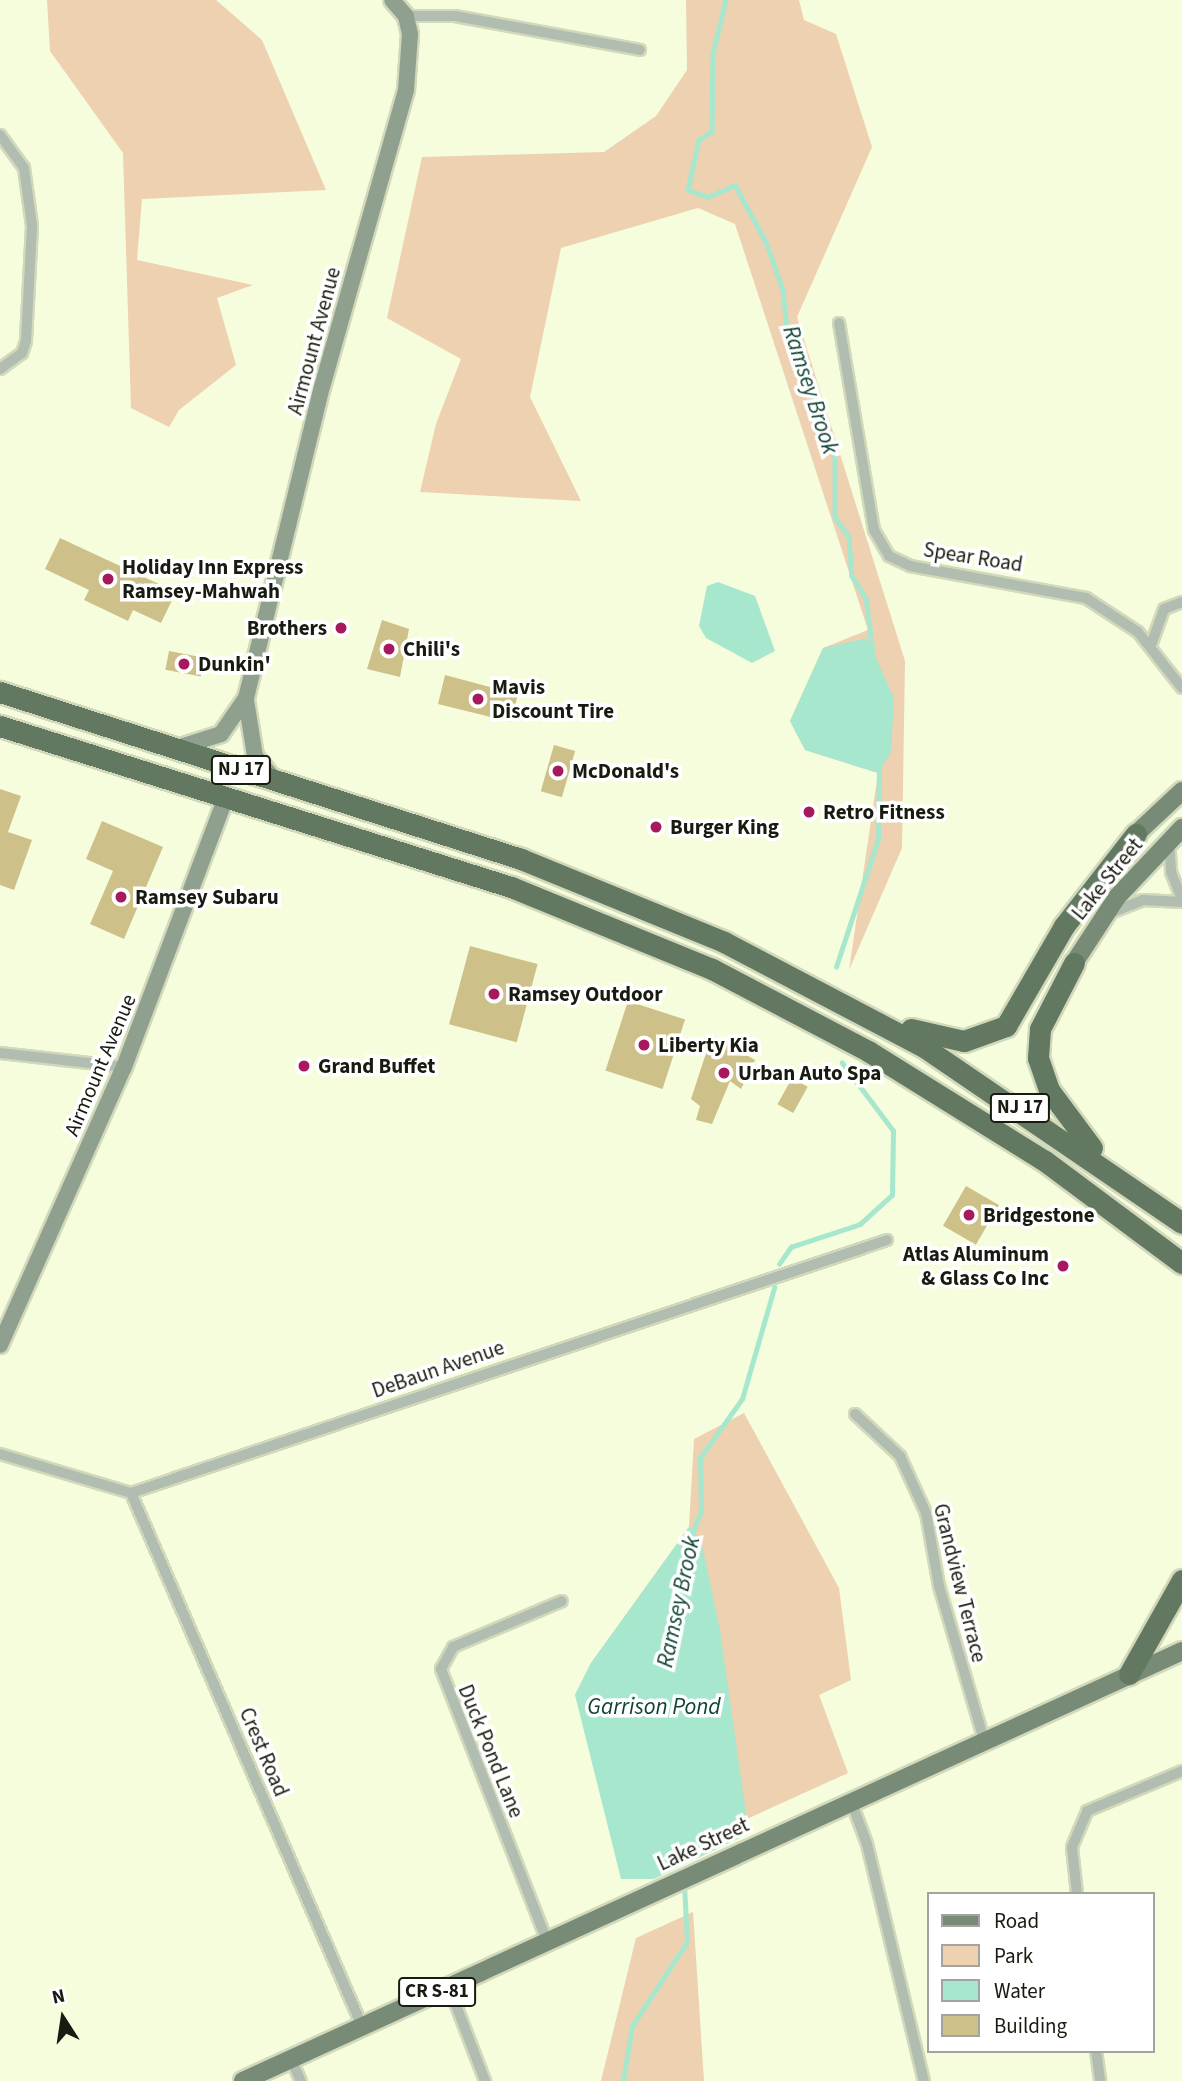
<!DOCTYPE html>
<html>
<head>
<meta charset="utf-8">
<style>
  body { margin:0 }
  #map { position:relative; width:1182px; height:2081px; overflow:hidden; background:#f5fddc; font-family:"Source Sans 3",sans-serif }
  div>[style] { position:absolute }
  .green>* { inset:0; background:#edd1b0 }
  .water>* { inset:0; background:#a7e7cd }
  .stream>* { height:4.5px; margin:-2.25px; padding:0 2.25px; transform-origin:2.25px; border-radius:2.25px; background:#a7e7cd }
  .building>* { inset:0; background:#cec089; transform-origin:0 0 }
  .roads { filter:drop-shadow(2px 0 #d2d9bb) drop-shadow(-2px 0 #d2d9bb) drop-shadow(0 2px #d2d9bb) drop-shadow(0 -2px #d2d9bb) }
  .street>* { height:10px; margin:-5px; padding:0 5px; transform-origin:5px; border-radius:5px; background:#b2bdb1 }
  .secondary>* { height:16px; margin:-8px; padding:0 8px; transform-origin:8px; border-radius:8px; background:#90a08f }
  .primary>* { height:18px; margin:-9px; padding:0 9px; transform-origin:9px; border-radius:9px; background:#778b76 }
  .highway>* { height:21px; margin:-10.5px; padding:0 10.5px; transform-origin:10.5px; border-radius:10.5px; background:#627861 }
  .dots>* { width:19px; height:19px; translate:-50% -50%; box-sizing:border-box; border:4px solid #fff; border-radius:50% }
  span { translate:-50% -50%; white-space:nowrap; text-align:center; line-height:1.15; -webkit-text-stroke:7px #fff; paint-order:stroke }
  .shield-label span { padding:2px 5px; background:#fff; border:2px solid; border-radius:5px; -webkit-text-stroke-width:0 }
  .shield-label { font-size:19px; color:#181b0f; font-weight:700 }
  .street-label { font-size:21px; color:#181b0f }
  .poi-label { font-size:21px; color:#181b0f; font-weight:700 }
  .left { translate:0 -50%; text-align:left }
  .right { translate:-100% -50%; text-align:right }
  .water-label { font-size:23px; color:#0e4433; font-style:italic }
  .legend { position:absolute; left:927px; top:1892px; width:228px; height:161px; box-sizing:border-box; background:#fff; border:2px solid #a3a49f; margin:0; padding:9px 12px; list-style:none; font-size:21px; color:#181b0f }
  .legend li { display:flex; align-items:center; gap:14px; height:35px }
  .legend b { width:35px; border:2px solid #a3a49f }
  .north { position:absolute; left:28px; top:1983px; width:70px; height:70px; -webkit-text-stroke:5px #fff; paint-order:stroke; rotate:348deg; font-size:19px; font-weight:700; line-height:28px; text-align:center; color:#181b0f }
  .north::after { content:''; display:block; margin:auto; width:24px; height:32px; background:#181b0f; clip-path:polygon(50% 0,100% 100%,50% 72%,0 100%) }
</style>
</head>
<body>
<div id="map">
  <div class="green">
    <i style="clip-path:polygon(47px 0,216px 0,262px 40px,326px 190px,142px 199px,137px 260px,253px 285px,217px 298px,236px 365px,179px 410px,169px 427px,131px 408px,123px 153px,50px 51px)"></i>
    <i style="clip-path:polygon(686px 0,799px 0,804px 20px,836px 34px,872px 147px,797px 317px,905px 661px,902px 848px,849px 970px,878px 773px,805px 750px,790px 721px,823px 648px,868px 630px,735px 224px,698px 208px,561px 248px,530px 397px,581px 501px,420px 492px,436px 424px,461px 359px,387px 318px,422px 157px,604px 152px,656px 116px,687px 70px)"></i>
    <i style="clip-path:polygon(744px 1413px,839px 1588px,851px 1680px,819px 1695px,848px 1773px,639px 1868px,575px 1695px,591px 1663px,689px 1527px,694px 1439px)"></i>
    <i style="clip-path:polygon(693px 1912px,704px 2081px,601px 2081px,636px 1938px)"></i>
  </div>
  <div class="water">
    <i style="clip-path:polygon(718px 582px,755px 596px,775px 651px,752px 663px,706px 638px,699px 626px,707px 586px)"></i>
    <i style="clip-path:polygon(867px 638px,894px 698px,891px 752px,878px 773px,805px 750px,790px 721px,823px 648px)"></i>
    <i style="clip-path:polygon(689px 1527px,701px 1540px,720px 1630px,748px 1827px,740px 1838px,654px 1879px,621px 1879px,575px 1695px,591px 1663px)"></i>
  </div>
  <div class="stream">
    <i style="left:726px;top:0;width:56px;rotate:103.5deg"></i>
    <i style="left:713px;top:54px;width:78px;rotate:90.7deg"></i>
    <i style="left:712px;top:132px;width:15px;rotate:148deg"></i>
    <i style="left:699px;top:140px;width:51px;rotate:102.4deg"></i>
    <i style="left:688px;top:190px;width:21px;rotate:19deg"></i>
    <i style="left:708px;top:197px;width:30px;rotate:-24deg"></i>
    <i style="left:735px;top:185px;width:67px;rotate:61.5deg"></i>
    <i style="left:767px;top:244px;width:49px;rotate:70.8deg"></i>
    <i style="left:783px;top:290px;width:47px;rotate:83.9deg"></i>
    <i style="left:788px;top:337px;width:127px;rotate:68.3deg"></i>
    <i style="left:835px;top:455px;width:62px;rotate:90deg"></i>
    <i style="left:835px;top:517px;width:24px;rotate:55deg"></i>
    <i style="left:849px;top:537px;width:39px;rotate:86deg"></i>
    <i style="left:852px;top:576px;width:26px;rotate:58deg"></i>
    <i style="left:866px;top:598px;width:54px;rotate:82.6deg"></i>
    <i style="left:836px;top:967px;width:135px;rotate:-71.8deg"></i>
    <i style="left:878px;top:839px;width:74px;rotate:-89.2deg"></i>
    <i style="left:779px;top:1264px;width:21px;rotate:-55deg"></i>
    <i style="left:791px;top:1247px;width:73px;rotate:-18.4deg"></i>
    <i style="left:860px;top:1224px;width:43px;rotate:-42.2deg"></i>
    <i style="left:892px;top:1195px;width:64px;rotate:-89.1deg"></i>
    <i style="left:893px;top:1131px;width:85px;rotate:-126.9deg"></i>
    <i style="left:691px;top:1536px;width:27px;rotate:-68deg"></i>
    <i style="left:701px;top:1511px;width:53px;rotate:-91.1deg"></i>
    <i style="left:700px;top:1458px;width:72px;rotate:-54.6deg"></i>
    <i style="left:742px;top:1399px;width:116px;rotate:-73.9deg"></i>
    <i style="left:623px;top:2081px;width:56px;rotate:-80.7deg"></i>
    <i style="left:632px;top:2026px;width:100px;rotate:-56.8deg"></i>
    <i style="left:687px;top:1942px;width:58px;rotate:-93deg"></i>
  </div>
  <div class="building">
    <i style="clip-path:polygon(60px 538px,176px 592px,161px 623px,133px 610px,128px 621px,84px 600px,89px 590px,45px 569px)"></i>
    <i style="clip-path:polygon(382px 620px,409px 629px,400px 677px,367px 669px)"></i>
    <i style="left:169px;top:651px;width:36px;height:19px;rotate:11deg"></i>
    <i style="clip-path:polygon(445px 675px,490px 687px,492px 679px,506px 682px,503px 691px,518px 694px,511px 722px,438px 704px)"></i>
    <i style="left:554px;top:745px;width:22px;height:48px;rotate:16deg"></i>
    <i style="clip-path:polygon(0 789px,21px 796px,8px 832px,32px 840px,14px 890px,0 885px)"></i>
    <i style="clip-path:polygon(102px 821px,163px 847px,124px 939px,90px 924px,113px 871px,86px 859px)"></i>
    <i style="left:470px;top:946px;width:70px;height:81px;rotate:15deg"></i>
    <i style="left:628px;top:1001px;width:60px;height:73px;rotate:18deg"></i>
    <i style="clip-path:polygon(712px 1035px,755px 1060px,741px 1089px,730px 1081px,712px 1124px,696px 1120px,700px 1106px,691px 1099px)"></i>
    <i style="left:792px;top:1078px;width:18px;height:30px;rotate:29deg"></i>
    <i style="left:966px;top:1186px;width:38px;height:46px;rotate:30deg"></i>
  </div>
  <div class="roads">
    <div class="street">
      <i style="left:406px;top:16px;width:49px"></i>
      <i style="left:455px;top:16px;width:188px;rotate:10.4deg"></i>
      <i style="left:0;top:135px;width:41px;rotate:54deg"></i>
      <i style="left:24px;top:168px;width:59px;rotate:82.1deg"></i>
      <i style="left:32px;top:226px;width:115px;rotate:93deg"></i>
      <i style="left:26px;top:341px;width:13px;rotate:108deg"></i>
      <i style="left:22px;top:353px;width:27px;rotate:144deg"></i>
      <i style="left:839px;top:323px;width:210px;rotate:80.4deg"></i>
      <i style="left:874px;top:530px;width:30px;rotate:60deg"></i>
      <i style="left:889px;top:556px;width:23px;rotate:25deg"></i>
      <i style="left:910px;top:566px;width:179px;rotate:10.3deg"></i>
      <i style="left:1086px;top:598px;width:62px;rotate:33.2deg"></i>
      <i style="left:1138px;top:632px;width:71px;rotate:51.8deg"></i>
      <i style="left:1151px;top:645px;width:38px;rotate:-70deg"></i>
      <i style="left:1164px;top:609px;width:19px;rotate:-21deg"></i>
      <i style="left:1169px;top:841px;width:31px;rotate:86deg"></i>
      <i style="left:1171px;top:872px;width:29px;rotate:68deg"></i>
      <i style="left:1107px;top:914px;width:39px;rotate:-21deg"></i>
      <i style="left:1143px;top:900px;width:39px;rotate:3deg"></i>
      <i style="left:0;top:1053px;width:125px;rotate:6.4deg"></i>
      <i style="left:855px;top:1414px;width:62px;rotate:43deg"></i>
      <i style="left:900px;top:1456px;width:63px;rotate:65.5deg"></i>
      <i style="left:926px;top:1513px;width:74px;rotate:79.9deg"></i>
      <i style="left:939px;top:1586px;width:160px;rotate:73.7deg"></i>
      <i style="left:0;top:1454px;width:137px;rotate:16.6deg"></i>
      <i style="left:131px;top:1493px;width:797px;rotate:-18.5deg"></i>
      <i style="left:131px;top:1493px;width:581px;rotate:66.57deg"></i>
      <i style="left:851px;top:1801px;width:46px;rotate:69.6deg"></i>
      <i style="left:867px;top:1844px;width:244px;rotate:76.5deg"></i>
      <i style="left:1077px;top:1894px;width:47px;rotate:-96.1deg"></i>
      <i style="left:1072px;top:1847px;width:39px;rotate:-67deg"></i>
      <i style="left:1087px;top:1811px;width:103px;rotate:-22.8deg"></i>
      <i style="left:547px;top:1941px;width:292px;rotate:-111.3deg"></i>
      <i style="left:441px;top:1669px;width:25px;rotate:-61deg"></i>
      <i style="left:453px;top:1647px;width:118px;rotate:-22.9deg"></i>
      <i style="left:449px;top:1987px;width:101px;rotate:69deg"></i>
      <i style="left:1096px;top:2051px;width:30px;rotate:82deg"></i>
      <i style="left:291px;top:2059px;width:24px;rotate:66deg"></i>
    </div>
    <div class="secondary">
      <i style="left:246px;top:700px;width:57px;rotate:80.9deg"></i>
      <i style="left:255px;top:756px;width:32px;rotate:51deg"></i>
      <i style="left:177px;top:748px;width:46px;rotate:-17.7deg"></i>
      <i style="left:221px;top:734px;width:44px;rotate:-55.2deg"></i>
      <i style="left:246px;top:698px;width:320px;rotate:-76.3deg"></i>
      <i style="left:322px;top:387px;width:309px;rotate:-74.2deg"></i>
      <i style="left:406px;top:90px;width:56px;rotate:-85.9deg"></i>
      <i style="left:410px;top:34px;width:18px;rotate:-103deg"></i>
      <i style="left:406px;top:16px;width:21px;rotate:-131deg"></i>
      <i style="left:0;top:1345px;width:304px;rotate:-66deg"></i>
      <i style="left:124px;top:1067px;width:289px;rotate:-69.3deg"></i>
    </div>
    <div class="primary">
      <i style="left:1136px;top:834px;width:63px;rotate:-43.1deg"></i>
      <i style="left:1074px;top:963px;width:79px;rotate:-56.9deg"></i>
      <i style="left:1117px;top:897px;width:95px;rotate:-46.7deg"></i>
      <i style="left:243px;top:2081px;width:1033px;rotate:-24.6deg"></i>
    </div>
    <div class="highway">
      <i style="left:0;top:692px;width:547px;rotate:17.77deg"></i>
      <i style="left:521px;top:859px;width:219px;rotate:22.2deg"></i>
      <i style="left:724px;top:942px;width:226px;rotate:27.7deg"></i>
      <i style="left:924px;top:1047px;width:312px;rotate:34.3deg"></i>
      <i style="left:0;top:726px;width:536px;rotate:17.49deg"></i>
      <i style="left:511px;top:887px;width:217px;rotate:22.2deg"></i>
      <i style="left:712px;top:969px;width:176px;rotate:27.7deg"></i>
      <i style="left:868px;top:1051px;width:208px;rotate:31.9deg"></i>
      <i style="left:1045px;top:1161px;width:171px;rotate:36.7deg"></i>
      <i style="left:1074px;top:963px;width:74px;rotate:117.3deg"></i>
      <i style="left:1040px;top:1029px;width:29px;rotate:94deg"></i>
      <i style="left:1038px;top:1058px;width:34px;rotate:71deg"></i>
      <i style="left:1049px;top:1090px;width:72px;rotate:53.4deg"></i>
      <i style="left:911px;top:1029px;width:54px;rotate:12.8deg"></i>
      <i style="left:964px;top:1041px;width:45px;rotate:-19.7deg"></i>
      <i style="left:1006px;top:1026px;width:116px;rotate:-59.9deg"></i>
      <i style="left:1064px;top:926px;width:117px;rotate:-52deg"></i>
      <i style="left:1129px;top:1674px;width:108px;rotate:-60.6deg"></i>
    </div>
  </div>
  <div class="dots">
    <i style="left:108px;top:579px;background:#a61a5d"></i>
    <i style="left:341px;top:628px;background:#a61a5d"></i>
    <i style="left:389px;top:649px;background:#a61a5d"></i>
    <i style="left:184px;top:664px;background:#a61a5d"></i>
    <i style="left:478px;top:699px;background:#a61a5d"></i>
    <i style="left:558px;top:771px;background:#a61a5d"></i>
    <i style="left:809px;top:812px;background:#a61a5d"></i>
    <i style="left:656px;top:827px;background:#a61a5d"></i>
    <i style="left:121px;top:897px;background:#a61a5d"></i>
    <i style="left:494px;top:994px;background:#a61a5d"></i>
    <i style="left:644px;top:1045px;background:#a61a5d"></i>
    <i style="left:304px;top:1066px;background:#a61a5d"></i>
    <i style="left:724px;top:1073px;background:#a61a5d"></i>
    <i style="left:969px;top:1215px;background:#a61a5d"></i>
    <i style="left:1063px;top:1266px;background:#a61a5d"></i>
  </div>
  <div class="shield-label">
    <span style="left:241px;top:770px">NJ 17</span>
    <span style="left:1020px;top:1108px">NJ 17</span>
    <span style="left:437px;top:1992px">CR S-81</span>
  </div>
  <div class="street-label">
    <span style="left:314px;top:341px;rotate:-75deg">Airmount Avenue</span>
    <span style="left:973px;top:557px;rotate:9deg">Spear Road</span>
    <span style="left:1107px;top:879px;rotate:-51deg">Lake Street</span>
    <span style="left:100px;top:1065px;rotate:-67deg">Airmount Avenue</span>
    <span style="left:438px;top:1369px;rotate:-19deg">DeBaun Avenue</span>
    <span style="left:960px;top:1583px;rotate:76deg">Grandview Terrace</span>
    <span style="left:491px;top:1751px;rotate:68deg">Duck Pond Lane</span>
    <span style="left:264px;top:1752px;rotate:67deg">Crest Road</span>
    <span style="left:703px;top:1844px;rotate:-25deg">Lake Street</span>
  </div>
  <div class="poi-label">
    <span class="left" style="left:122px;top:579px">Holiday Inn Express<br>Ramsey-Mahwah</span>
    <span class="right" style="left:327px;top:628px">Brothers</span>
    <span class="left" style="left:403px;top:649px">Chili's</span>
    <span class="left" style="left:198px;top:664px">Dunkin'</span>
    <span class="left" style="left:492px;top:699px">Mavis<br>Discount Tire</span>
    <span class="left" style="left:572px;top:771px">McDonald's</span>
    <span class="left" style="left:823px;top:812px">Retro Fitness</span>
    <span class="left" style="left:670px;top:827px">Burger King</span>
    <span class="left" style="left:135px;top:897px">Ramsey Subaru</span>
    <span class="left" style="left:508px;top:994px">Ramsey Outdoor</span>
    <span class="left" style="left:658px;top:1045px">Liberty Kia</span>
    <span class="left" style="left:318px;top:1066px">Grand Buffet</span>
    <span class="left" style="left:738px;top:1073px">Urban Auto Spa</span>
    <span class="left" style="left:983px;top:1215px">Bridgestone</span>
    <span class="right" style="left:1049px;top:1266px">Atlas Aluminum<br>&amp; Glass Co Inc</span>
  </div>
  <div class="water-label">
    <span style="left:810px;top:390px;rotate:72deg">Ramsey Brook</span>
    <span style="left:679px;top:1602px;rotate:-78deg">Ramsey Brook</span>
    <span style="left:654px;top:1707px">Garrison Pond</span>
  </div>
  <ul class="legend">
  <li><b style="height:9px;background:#778b76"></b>Road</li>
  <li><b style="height:19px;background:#edd1b0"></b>Park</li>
  <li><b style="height:19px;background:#a7e7cd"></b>Water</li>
  <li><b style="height:19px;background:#cec089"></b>Building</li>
  </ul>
  <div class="north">N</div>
</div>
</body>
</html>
